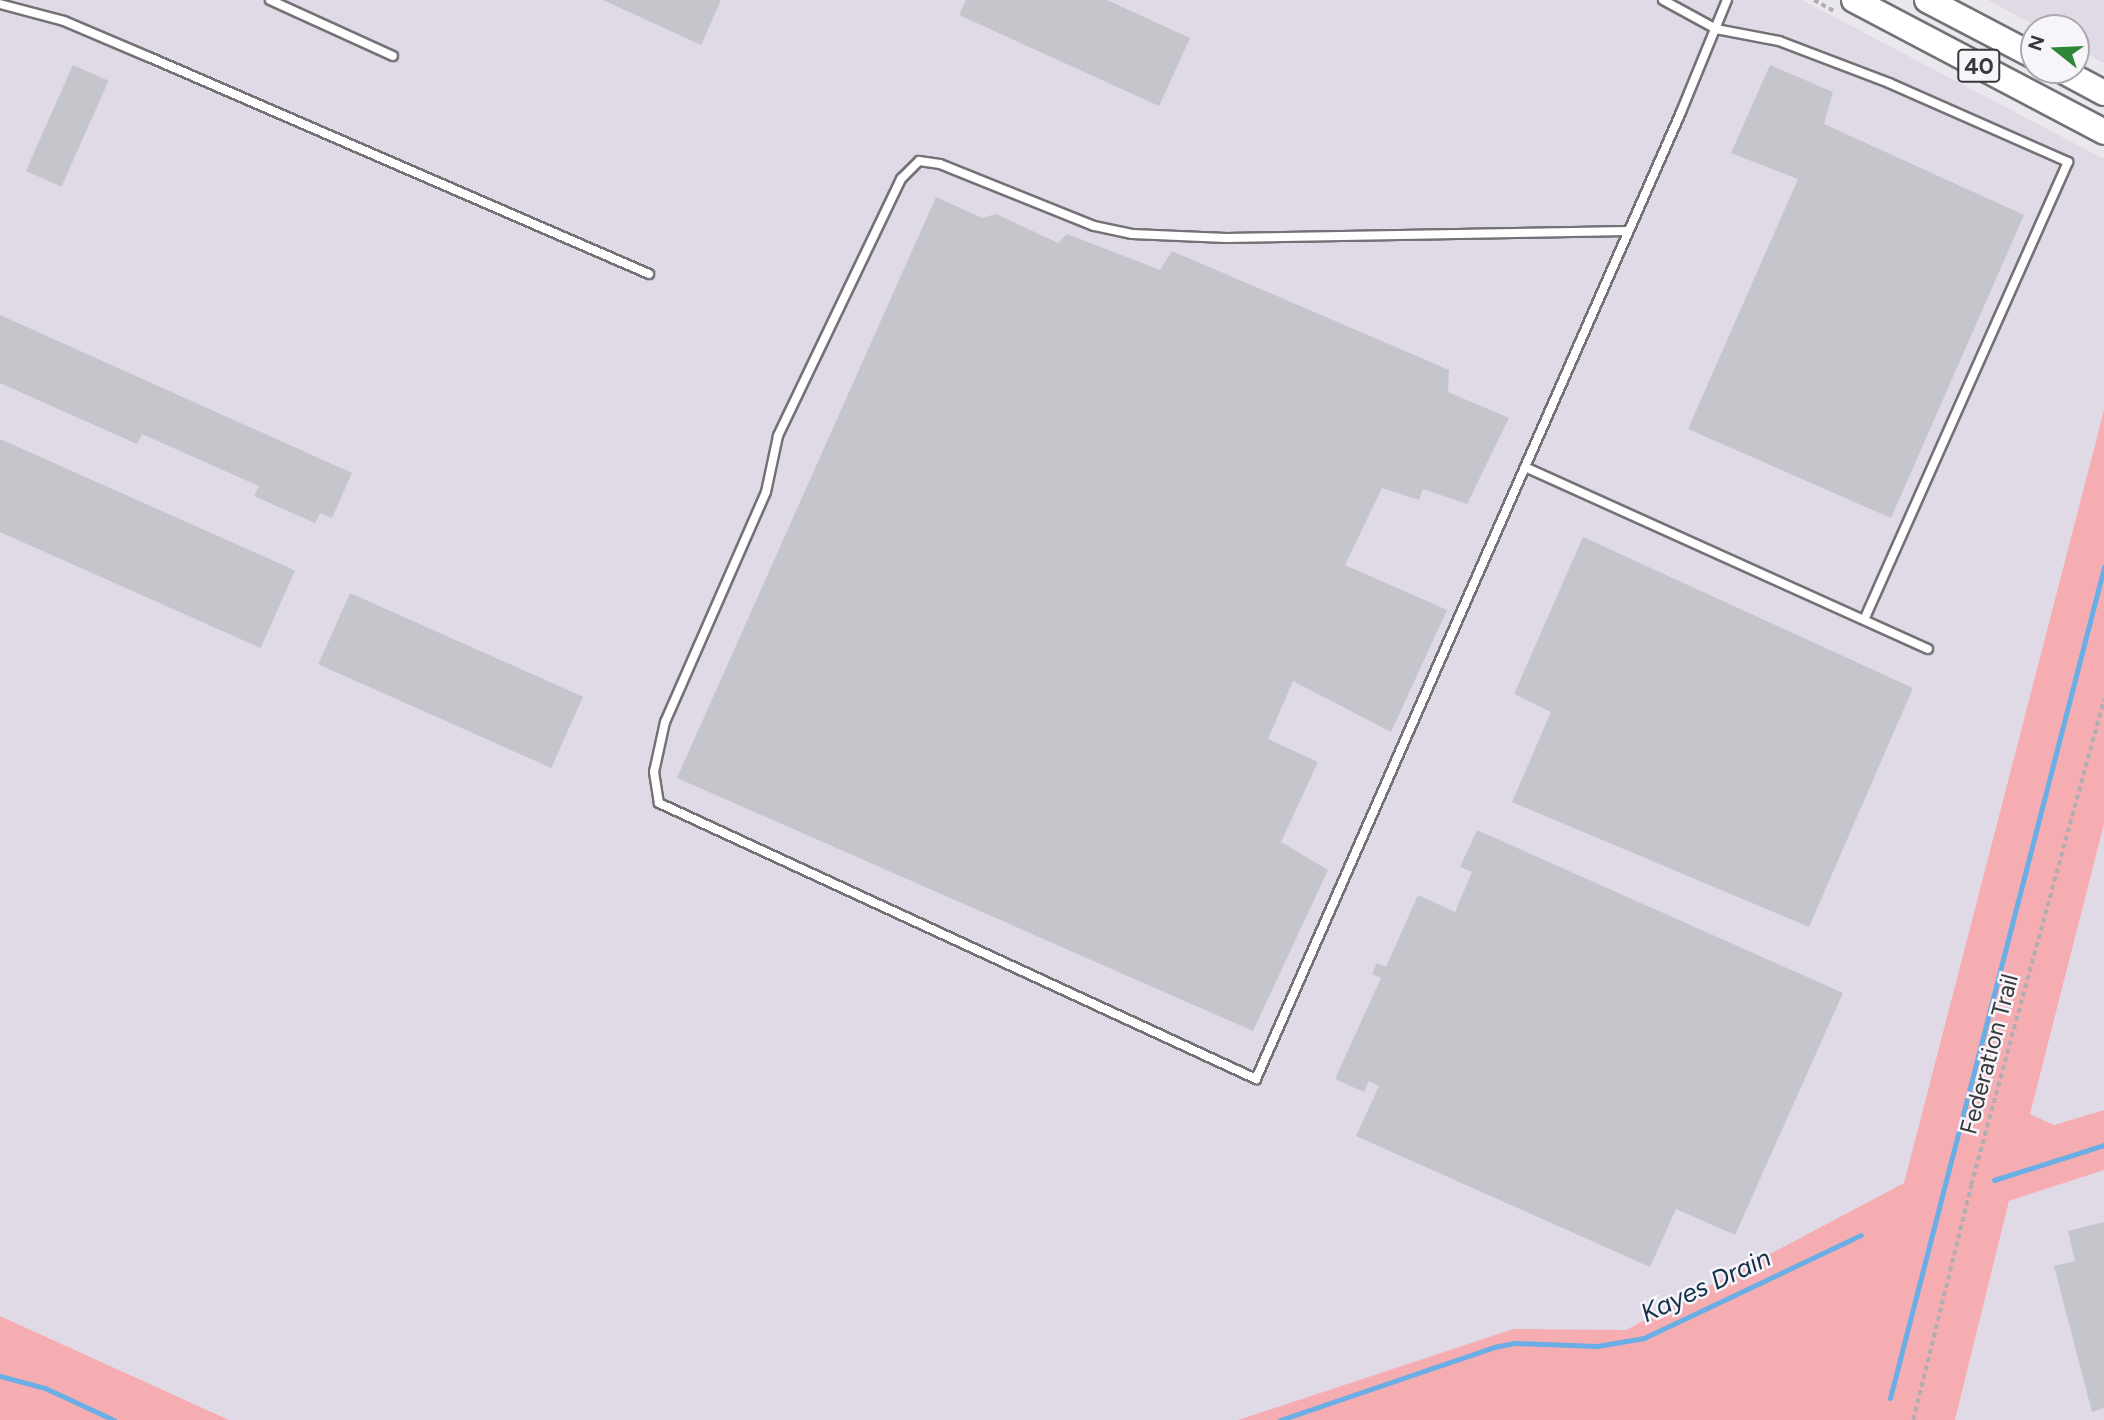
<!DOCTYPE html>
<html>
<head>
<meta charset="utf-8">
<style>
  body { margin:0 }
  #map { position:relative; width:2104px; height:1420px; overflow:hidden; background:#eae7ed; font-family:Figtree,sans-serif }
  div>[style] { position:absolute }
  .built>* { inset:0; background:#e0d9e6 }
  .green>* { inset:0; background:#f6adb2 }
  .stream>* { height:5px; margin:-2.5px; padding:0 2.5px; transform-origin:2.5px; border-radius:2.5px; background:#69aee4 }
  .building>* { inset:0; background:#c4c6cc; transform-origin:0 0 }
  .path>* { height:3.5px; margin-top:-1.75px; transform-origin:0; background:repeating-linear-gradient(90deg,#b0aeb2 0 5px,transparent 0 8.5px) }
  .roads { filter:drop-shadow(2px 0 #747177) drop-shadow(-2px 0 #747177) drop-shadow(0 2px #747177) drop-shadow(0 -2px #747177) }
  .lane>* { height:8px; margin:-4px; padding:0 4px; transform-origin:4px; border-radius:4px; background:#fff }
  .primary>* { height:24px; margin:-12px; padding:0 12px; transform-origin:12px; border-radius:12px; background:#fff }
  span { translate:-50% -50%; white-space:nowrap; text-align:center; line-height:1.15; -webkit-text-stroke:5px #f7f4fa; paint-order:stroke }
  .shield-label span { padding:2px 5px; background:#f7f4fa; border:2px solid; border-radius:5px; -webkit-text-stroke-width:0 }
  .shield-label { font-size:23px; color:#39383a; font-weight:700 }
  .street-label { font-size:24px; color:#39383a }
  .water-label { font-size:26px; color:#133148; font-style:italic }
  .north { position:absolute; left:2020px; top:14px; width:70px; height:70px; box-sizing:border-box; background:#f7f4fa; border:2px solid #aba9ad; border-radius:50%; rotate:288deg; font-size:19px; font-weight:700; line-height:28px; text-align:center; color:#39383a }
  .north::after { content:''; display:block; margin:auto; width:24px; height:32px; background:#2e8737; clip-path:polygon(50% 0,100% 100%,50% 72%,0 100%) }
</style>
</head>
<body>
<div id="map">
  <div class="built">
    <i style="clip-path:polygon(0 0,1802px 0,2104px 159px,2104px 410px,1904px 1183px,1626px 1330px,1513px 1329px,1238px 1420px,229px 1420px,0 1316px)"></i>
    <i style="clip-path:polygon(1988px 0,2104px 0,2104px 63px,2076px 48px,2076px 28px,2040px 28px)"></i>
    <i style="clip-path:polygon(2104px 824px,2104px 1110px,2054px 1125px,2030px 1114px)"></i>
    <i style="clip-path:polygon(2104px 1170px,2104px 1420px,1955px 1420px,2009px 1201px)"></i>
  </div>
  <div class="green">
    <i style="clip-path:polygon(2104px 410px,2104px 824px,2030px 1114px,2054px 1125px,2104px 1110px,2104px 1170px,2009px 1201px,1955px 1420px,1238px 1420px,1513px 1329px,1626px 1330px,1904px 1183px)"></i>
    <i style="clip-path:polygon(0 1316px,229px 1420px,0 1420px)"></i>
  </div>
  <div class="stream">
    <i style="left:1994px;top:1180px;width:115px;rotate:-17.7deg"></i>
    <i style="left:0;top:1376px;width:47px;rotate:14.9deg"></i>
    <i style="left:45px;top:1388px;width:76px;rotate:24.9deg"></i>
    <i style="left:1890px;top:1398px;width:858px;rotate:-75.56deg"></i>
    <i style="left:1280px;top:1420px;width:226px;rotate:-18.8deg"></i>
    <i style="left:1494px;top:1347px;width:21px;rotate:-11deg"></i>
    <i style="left:1515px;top:1343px;width:82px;rotate:2.1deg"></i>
    <i style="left:1597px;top:1346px;width:48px;rotate:-9.7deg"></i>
    <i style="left:1644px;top:1338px;width:240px;rotate:-25.4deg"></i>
  </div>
  <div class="building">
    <i style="clip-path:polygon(603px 0,721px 0,701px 45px)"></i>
    <i style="clip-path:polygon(966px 0,1107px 0,1190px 38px,1159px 106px,959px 15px)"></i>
    <i style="left:73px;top:65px;width:39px;height:116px;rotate:24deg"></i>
    <i style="clip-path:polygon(1770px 65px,1833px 92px,1824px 124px,2024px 215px,1891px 518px,1688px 429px,1798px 179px,1731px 153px)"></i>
    <i style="clip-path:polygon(936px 197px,982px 218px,996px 214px,1058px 243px,1067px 234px,1160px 270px,1172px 251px,1449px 370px,1448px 392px,1509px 418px,1467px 504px,1423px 489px,1419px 500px,1382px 488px,1345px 565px,1447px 610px,1391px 732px,1293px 681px,1268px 739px,1318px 762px,1281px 842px,1328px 870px,1253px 1031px,677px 778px)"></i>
    <i style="clip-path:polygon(0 315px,352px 473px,332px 518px,320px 513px,315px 523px,254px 496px,259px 486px,142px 434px,137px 444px,0 383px)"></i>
    <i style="left:0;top:439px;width:323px;height:85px;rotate:24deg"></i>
    <i style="clip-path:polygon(1583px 537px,1913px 688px,1809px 927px,1512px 802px,1551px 712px,1514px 694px)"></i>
    <i style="left:350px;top:593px;width:255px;height:78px;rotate:24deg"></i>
    <i style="clip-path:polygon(1477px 830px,1843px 993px,1735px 1235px,1676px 1209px,1650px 1267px,1356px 1136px,1379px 1086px,1369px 1081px,1364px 1092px,1335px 1079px,1381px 978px,1372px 974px,1377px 963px,1386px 967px,1418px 895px,1455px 912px,1472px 872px,1460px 867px)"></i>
    <i style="clip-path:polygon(2104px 1222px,2104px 1408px,2092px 1412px,2054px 1266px,2075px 1261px,2068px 1231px)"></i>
  </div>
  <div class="path">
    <i style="left:1814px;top:0;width:25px;rotate:29deg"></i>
    <i style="left:1913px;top:1420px;width:242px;rotate:-76.1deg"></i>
    <i style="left:1971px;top:1185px;width:504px;rotate:-74.7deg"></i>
  </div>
  <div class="roads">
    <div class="lane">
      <i style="left:270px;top:0;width:135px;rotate:24.5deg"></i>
      <i style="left:1663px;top:0;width:60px;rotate:28.7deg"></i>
      <i style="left:1716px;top:29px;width:64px;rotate:10.8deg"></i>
      <i style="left:1779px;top:41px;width:118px;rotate:20.9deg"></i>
      <i style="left:1889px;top:83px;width:196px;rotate:23.8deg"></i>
      <i style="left:2068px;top:162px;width:501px;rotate:114.01deg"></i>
      <i style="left:0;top:4px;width:66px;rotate:14.9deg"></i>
      <i style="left:64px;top:21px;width:92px;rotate:23deg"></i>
      <i style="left:149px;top:57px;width:545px;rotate:23.46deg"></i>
      <i style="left:1628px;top:231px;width:402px;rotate:179deg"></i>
      <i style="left:1226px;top:238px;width:94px;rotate:-177.6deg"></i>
      <i style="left:1132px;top:234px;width:39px;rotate:-168deg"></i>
      <i style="left:1094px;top:226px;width:166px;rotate:-158.1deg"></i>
      <i style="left:940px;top:164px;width:21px;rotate:-172deg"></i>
      <i style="left:919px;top:161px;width:25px;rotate:135deg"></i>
      <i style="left:901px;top:179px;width:285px;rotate:115.6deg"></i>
      <i style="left:778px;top:436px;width:57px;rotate:102.1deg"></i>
      <i style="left:766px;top:492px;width:251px;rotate:113.7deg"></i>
      <i style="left:665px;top:722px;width:51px;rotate:102.4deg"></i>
      <i style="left:654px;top:772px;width:31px;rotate:81deg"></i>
      <i style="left:659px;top:803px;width:658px;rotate:24.81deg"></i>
      <i style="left:1256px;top:1079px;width:1056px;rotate:-66.27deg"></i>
      <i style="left:1681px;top:112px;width:121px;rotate:-67.7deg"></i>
      <i style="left:1525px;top:467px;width:442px;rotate:24.3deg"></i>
    </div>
    <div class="primary">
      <i style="left:1854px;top:0;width:283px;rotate:27.8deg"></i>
      <i style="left:1927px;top:0;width:121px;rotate:27.6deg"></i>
      <i style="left:2061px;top:70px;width:49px;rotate:28.1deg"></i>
    </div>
  </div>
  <div class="shield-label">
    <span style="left:1979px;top:66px">40</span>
  </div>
  <div class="street-label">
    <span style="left:1989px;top:1054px;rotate:-75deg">Federation Trail</span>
  </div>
  <div class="water-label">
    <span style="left:1706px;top:1286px;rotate:-25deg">Kayes Drain</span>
  </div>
  <div class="north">N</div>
</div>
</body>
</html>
